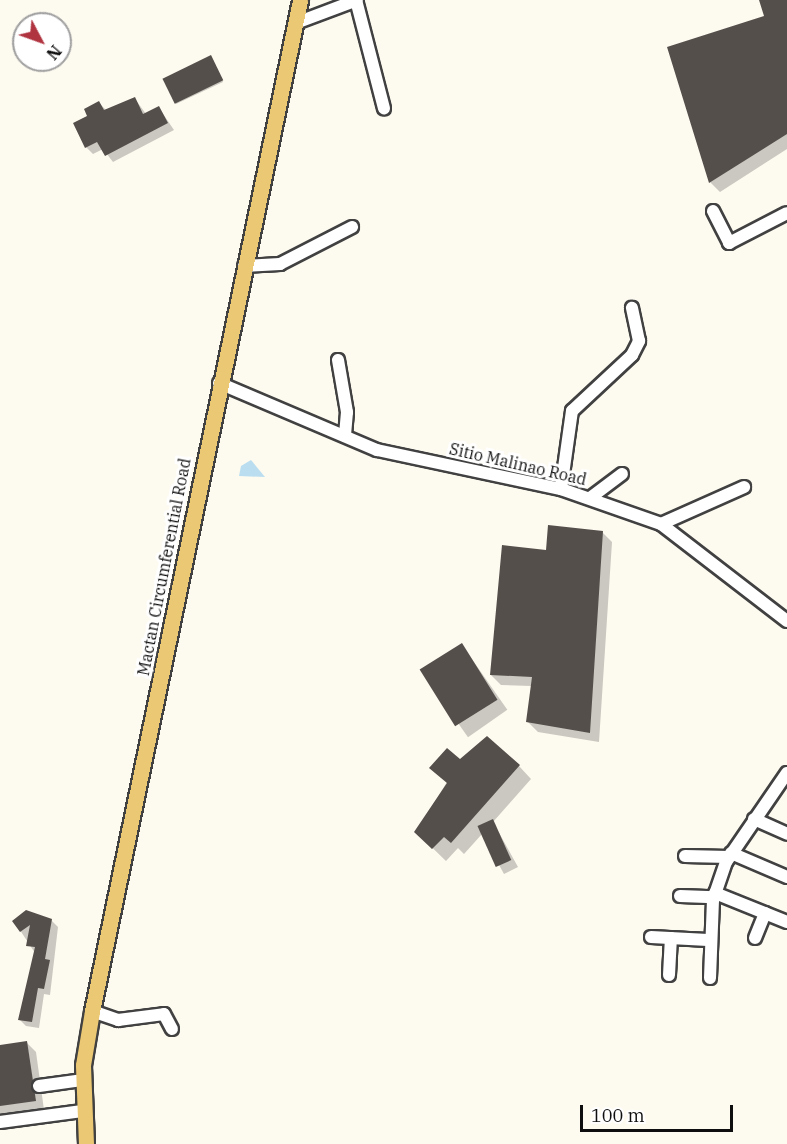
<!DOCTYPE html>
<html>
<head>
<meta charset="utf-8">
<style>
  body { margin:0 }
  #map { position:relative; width:787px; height:1144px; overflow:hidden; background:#fdfaf0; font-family:"IBM Plex Serif",serif }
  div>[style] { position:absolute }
  .water>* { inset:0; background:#badef0 }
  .shadow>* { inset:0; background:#0003; transform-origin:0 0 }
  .building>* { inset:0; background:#554f4b; transform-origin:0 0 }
  .roads { filter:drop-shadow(2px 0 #414141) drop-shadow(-2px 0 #414141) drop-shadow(0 2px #414141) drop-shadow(0 -2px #414141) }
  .minor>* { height:12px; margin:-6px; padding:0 6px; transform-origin:6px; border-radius:6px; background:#fff }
  .major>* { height:15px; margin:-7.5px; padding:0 7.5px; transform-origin:7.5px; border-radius:7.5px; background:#ebc873 }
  span { translate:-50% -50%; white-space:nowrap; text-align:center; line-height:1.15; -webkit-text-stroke:6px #fff; paint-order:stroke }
  .street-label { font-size:16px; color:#0e0e0e }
  .north { position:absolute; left:12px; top:12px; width:60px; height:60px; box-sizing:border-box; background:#fff; border:2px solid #9f9f9f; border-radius:50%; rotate:131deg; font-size:16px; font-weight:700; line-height:24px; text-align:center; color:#0e0e0e }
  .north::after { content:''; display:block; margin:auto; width:21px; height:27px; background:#b03440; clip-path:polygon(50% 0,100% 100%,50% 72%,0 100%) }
  .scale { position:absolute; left:580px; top:1105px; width:153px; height:27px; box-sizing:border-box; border:3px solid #0e0e0e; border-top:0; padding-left:8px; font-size:18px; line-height:21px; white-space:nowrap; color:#0e0e0e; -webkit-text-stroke:4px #fff; paint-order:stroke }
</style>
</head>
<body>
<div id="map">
  <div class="water">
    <i style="clip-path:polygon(251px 460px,265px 477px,239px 476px,241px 466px)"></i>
  </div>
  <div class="shadow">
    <i style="clip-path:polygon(761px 0,787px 0,787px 149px,720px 192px,710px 182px,766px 17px)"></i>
    <i style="clip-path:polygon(212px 58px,223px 82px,176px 104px,174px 102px)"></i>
    <i style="clip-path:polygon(135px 99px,146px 114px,159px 108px,174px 130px,113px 162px,103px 149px,93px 154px,86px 147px,89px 117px,98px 102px,106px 110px)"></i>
    <i style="clip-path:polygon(602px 532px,612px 542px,599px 742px,538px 732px,528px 722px,532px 686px,501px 685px,491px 675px,547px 551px)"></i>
    <i style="left:462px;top:645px;width:79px;height:48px;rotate:55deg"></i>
    <i style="clip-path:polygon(460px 761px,519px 766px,531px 779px,493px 822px,518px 867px,504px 874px,482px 834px,464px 854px,458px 848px,446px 861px,416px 832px)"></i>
    <i style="clip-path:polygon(51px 920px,58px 927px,50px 995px,44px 994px,39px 1028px,26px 1026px,19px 1019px,35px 953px,14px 921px)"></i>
    <i style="clip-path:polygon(27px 1043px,36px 1052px,44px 1110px,0 1116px,0 1047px)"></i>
  </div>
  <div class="building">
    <i style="clip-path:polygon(759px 0,787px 0,787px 134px,709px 183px,667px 47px,764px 16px)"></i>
    <i style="left:211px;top:55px;width:28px;height:54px;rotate:64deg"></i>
    <i style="clip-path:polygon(135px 97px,143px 114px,159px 106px,168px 123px,105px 156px,97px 142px,85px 148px,73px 123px,87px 116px,84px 109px,99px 101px,104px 110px)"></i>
    <i style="clip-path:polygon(548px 525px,603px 531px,590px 733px,526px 722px,532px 677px,490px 675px,502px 545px,546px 550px)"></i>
    <i style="left:462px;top:643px;width:67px;height:50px;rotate:58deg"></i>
    <i style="clip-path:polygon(487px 736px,520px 765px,451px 843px,444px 837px,432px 849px,414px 832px,447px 783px,429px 768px,447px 748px,460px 759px)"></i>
    <i style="left:493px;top:819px;width:45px;height:17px;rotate:66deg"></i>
    <i style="clip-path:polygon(26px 910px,52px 919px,45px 959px,50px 960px,44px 989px,38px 988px,32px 1022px,18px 1020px,35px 947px,26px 946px,30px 925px,20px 932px,12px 921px)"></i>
    <i style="clip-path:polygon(27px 1041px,36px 1101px,0 1106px,0 1045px)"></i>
  </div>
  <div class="roads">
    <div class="minor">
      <i style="left:356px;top:0;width:112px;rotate:75.5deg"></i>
      <i style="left:296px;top:23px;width:65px;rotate:-20.7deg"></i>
      <i style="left:713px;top:211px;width:36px;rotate:63deg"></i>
      <i style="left:729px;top:243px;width:65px;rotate:-27.3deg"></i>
      <i style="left:244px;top:266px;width:36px;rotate:-3deg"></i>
      <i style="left:280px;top:264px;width:81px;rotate:-27.2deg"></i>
      <i style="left:338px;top:360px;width:53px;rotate:80.2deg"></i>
      <i style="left:347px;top:412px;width:24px;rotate:95deg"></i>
      <i style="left:219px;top:383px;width:172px;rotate:23deg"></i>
      <i style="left:377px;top:450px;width:188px;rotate:12deg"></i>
      <i style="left:561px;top:489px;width:106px;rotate:19.3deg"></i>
      <i style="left:661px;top:524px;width:159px;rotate:37.6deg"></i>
      <i style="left:561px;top:489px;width:79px;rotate:-82deg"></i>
      <i style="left:572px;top:411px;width:82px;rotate:-43deg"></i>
      <i style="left:632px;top:355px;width:16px;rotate:-63deg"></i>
      <i style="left:639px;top:341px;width:34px;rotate:-102deg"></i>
      <i style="left:590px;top:498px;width:40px;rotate:-37deg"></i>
      <i style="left:661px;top:524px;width:91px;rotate:-24deg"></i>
      <i style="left:754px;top:819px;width:36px;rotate:24deg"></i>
      <i style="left:731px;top:853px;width:61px;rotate:23.2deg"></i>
      <i style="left:685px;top:856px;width:44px;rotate:1.3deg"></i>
      <i style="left:715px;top:893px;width:78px;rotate:21.9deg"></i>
      <i style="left:680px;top:896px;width:34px;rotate:2deg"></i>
      <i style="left:651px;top:937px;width:57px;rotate:3deg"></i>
      <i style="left:755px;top:938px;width:27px;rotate:-68deg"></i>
      <i style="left:669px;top:975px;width:37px;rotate:-87deg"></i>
      <i style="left:710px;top:978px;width:78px;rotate:-87.8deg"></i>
      <i style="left:713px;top:900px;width:40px;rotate:-71.1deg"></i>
      <i style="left:726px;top:862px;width:108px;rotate:-55.6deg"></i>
      <i style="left:92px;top:1011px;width:28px;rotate:19deg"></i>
      <i style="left:118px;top:1020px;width:46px;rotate:-7.4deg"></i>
      <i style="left:164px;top:1014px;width:17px;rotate:62deg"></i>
      <i style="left:39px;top:1086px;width:43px;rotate:-7.9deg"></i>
      <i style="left:0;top:1122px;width:83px;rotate:-7.6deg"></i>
    </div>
    <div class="major">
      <i style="left:86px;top:1144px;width:79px;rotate:-92.2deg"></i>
      <i style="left:83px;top:1065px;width:55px;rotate:-80.5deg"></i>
      <i style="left:92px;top:1011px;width:1032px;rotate:-78.37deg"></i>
    </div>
  </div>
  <div class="street-label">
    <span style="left:518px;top:464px;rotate:13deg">Sitio Malinao Road</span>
    <span style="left:164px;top:567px;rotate:-79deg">Mactan Circumferential Road</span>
  </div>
  <div class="north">N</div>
  <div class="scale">100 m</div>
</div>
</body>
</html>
